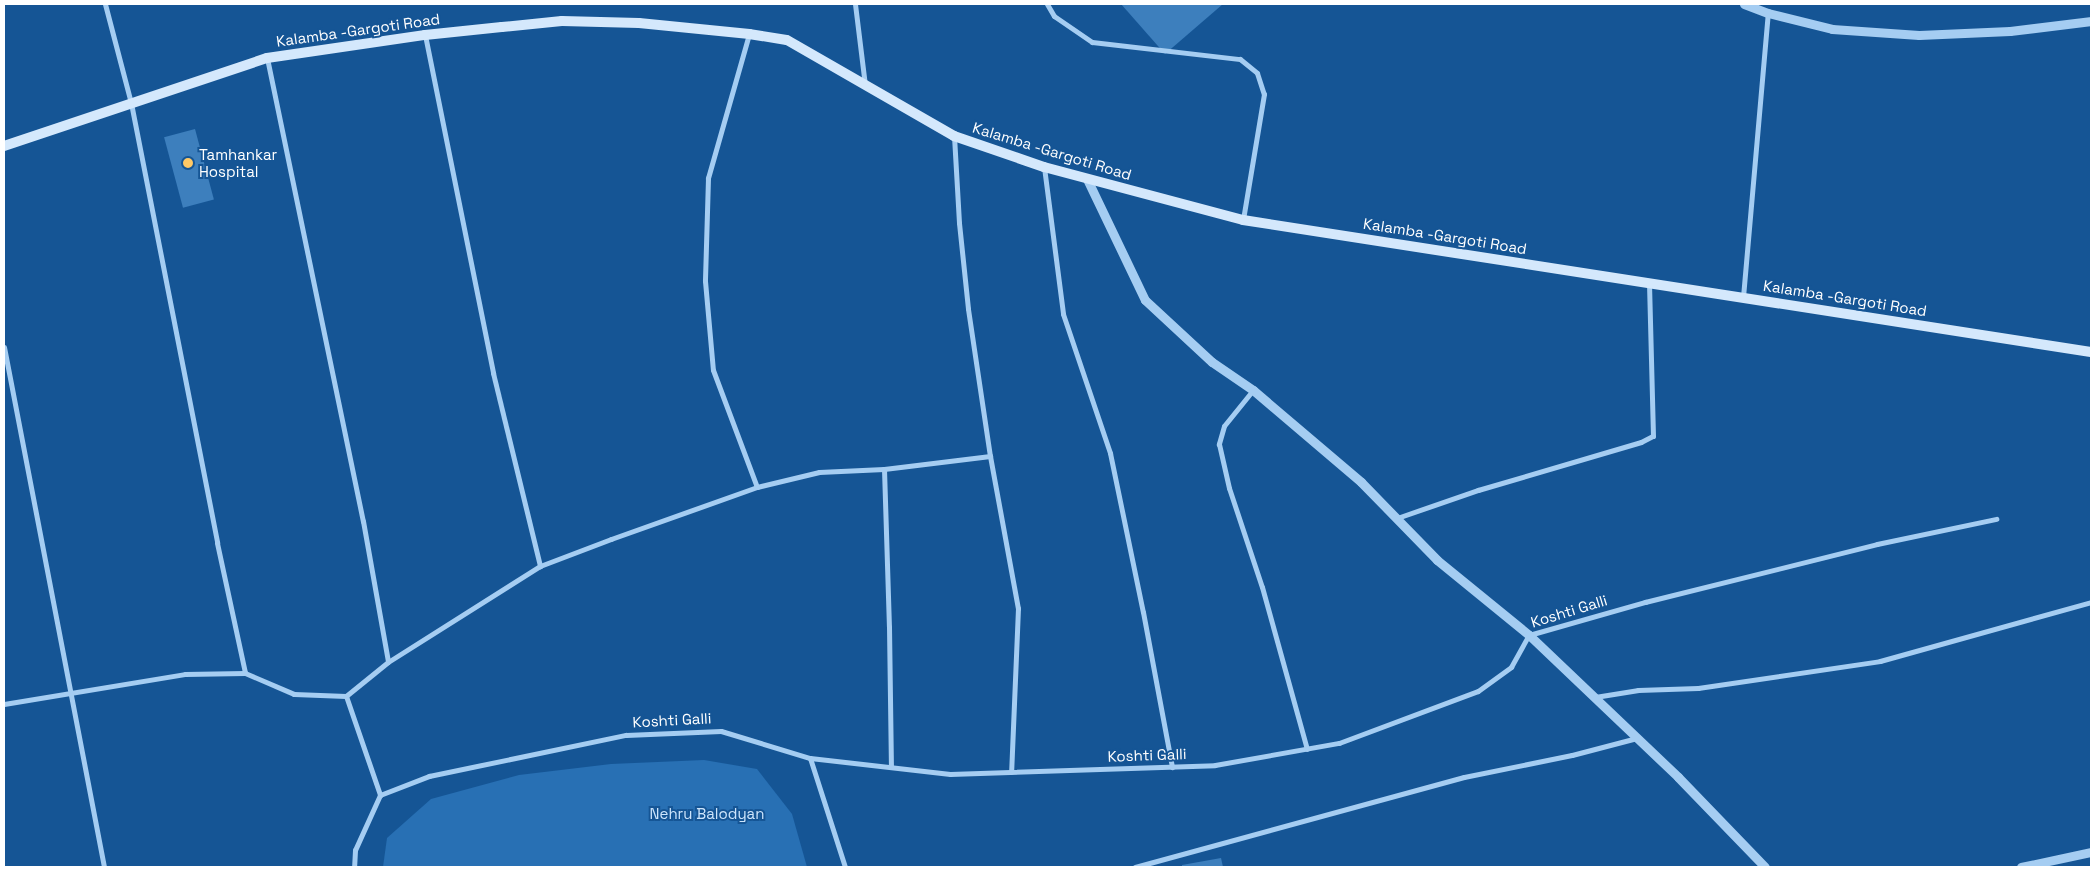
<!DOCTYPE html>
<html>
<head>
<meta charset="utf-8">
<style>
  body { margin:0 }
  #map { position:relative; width:2095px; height:871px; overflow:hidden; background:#155595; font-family:"Space Grotesk",sans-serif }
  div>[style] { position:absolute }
  .green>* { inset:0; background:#2870b4 }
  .building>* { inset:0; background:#3d7fbd; transform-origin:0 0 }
  .minor>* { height:5px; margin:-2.5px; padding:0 2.5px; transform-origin:2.5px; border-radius:2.5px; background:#a5cdf2 }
  .tertiary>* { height:9px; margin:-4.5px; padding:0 4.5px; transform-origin:4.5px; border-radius:4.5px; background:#a5cdf2 }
  .secondary>* { height:10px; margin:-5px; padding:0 5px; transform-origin:5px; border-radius:5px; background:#d4e8fc }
  .dots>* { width:14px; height:14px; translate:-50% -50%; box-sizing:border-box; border:2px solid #155595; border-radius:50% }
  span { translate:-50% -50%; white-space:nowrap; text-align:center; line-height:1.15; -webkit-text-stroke:4px #155595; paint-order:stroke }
  .street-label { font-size:15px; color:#fff }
  .poi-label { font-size:15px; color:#fff }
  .left { translate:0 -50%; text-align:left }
  .park-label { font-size:15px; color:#cde5fc }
  .frame { position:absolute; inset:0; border:5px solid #fff; pointer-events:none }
</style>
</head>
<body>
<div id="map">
  <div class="green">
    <i style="clip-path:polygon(704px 760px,757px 769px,792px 814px,807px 867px,383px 867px,387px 838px,431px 799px,519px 775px,611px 764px)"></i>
  </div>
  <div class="building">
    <i style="clip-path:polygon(1121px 4px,1223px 4px,1165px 54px)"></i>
    <i style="left:195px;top:129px;width:73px;height:32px;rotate:75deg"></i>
    <i style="clip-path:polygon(1221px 858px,1223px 867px,1182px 867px,1182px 865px)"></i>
  </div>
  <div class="minor">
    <i style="left:105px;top:4px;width:102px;rotate:75.3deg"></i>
    <i style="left:131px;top:103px;width:448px;rotate:78.9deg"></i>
    <i style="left:217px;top:543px;width:133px;rotate:77.8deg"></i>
    <i style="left:245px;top:673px;width:53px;rotate:23.2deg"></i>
    <i style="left:294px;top:694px;width:52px;rotate:2.2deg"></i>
    <i style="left:346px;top:696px;width:54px;rotate:-39deg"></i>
    <i style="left:388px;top:662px;width:180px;rotate:-32.3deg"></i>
    <i style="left:540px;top:566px;width:76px;rotate:-20.8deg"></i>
    <i style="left:611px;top:539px;width:155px;rotate:-19.6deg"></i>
    <i style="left:757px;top:487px;width:64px;rotate:-13.6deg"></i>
    <i style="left:819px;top:472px;width:65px;rotate:-2.6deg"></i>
    <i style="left:884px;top:469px;width:107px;rotate:-7deg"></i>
    <i style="left:855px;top:4px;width:82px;rotate:83deg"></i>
    <i style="left:1047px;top:4px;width:14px;rotate:60deg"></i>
    <i style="left:1054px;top:16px;width:46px;rotate:34.4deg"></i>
    <i style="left:1092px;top:42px;width:149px;rotate:6.6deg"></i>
    <i style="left:1240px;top:59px;width:22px;rotate:39deg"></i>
    <i style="left:1257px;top:73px;width:22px;rotate:72deg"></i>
    <i style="left:1264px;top:94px;width:128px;rotate:99.5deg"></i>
    <i style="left:749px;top:34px;width:150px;rotate:105.9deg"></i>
    <i style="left:708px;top:178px;width:103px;rotate:91.7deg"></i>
    <i style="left:705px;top:281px;width:89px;rotate:84.9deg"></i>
    <i style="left:713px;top:370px;width:125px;rotate:69.4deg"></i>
    <i style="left:425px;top:35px;width:345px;rotate:78.6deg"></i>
    <i style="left:493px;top:373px;width:199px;rotate:76.3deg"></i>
    <i style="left:267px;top:58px;width:473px;rotate:78.3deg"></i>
    <i style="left:363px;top:521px;width:143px;rotate:79.9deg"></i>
    <i style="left:954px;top:136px;width:87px;rotate:86.7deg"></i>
    <i style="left:959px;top:223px;width:86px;rotate:84deg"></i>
    <i style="left:968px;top:309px;width:149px;rotate:81.5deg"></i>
    <i style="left:990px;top:456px;width:155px;rotate:79.6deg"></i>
    <i style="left:1018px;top:608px;width:164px;rotate:92.4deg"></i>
    <i style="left:1044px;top:167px;width:148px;rotate:82.6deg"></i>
    <i style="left:1063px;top:314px;width:147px;rotate:71.3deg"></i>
    <i style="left:1110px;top:453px;width:162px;rotate:78.3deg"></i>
    <i style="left:1143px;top:612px;width:158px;rotate:79.4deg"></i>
    <i style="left:1743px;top:297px;width:285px;rotate:-85deg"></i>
    <i style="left:4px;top:347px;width:530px;rotate:79.11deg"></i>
    <i style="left:1253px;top:390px;width:46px;rotate:128.9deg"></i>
    <i style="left:1224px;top:426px;width:19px;rotate:106deg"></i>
    <i style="left:1219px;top:444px;width:45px;rotate:77.2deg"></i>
    <i style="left:1229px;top:488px;width:104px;rotate:71.6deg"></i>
    <i style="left:1262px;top:587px;width:168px;rotate:74.5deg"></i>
    <i style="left:884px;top:469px;width:158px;rotate:88.2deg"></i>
    <i style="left:889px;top:627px;width:140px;rotate:89.2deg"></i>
    <i style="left:1397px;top:518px;width:86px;rotate:-19.1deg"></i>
    <i style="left:1478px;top:490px;width:170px;rotate:-16.4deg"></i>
    <i style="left:1641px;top:442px;width:13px;rotate:-27deg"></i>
    <i style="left:1653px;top:436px;width:153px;rotate:-91.5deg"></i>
    <i style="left:346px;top:696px;width:105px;rotate:71deg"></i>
    <i style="left:380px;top:795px;width:60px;rotate:114.4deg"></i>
    <i style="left:355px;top:850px;width:17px;rotate:93deg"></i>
    <i style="left:1595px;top:697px;width:44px;rotate:-9.2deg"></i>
    <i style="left:1638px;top:690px;width:60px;rotate:-1.9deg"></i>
    <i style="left:1698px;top:688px;width:184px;rotate:-8.4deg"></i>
    <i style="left:1880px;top:661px;width:219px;rotate:-15.6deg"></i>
    <i style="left:4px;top:704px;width:183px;rotate:-9.4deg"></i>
    <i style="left:185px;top:674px;width:60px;rotate:-1deg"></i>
    <i style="left:810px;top:758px;width:114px;rotate:72.2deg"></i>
    <i style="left:380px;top:795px;width:53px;rotate:-21.2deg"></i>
    <i style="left:429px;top:776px;width:201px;rotate:-11.8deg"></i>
    <i style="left:626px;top:735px;width:95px;rotate:-2.4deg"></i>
    <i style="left:721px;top:731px;width:93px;rotate:16.9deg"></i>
    <i style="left:810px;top:758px;width:141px;rotate:6.5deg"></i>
    <i style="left:950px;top:774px;width:265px;rotate:-1.9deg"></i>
    <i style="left:1215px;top:765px;width:126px;rotate:-10.1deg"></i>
    <i style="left:1339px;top:743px;width:148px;rotate:-20.5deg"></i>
    <i style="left:1478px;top:691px;width:41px;rotate:-36deg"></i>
    <i style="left:1511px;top:667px;width:37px;rotate:-61deg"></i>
    <i style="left:1529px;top:635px;width:121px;rotate:-15.9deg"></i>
    <i style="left:1645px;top:602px;width:239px;rotate:-14deg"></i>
    <i style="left:1877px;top:544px;width:122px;rotate:-11.9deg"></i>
    <i style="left:1135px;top:867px;width:341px;rotate:-15.3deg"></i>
    <i style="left:1464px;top:777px;width:110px;rotate:-11.5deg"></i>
    <i style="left:1572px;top:755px;width:67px;rotate:-14.7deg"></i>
  </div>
  <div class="tertiary">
    <i style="left:1744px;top:4px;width:26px;rotate:21deg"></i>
    <i style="left:1768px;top:13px;width:66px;rotate:14deg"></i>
    <i style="left:1832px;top:29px;width:87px;rotate:3.9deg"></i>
    <i style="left:1919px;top:35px;width:91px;rotate:-2.5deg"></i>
    <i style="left:2010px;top:31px;width:82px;rotate:-7deg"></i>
    <i style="left:1087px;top:179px;width:134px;rotate:64.4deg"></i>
    <i style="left:1145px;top:300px;width:91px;rotate:42.8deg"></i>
    <i style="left:1212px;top:362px;width:50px;rotate:34.3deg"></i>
    <i style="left:1253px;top:390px;width:142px;rotate:40.4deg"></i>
    <i style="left:1361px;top:482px;width:109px;rotate:45.7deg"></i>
    <i style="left:1437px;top:560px;width:119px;rotate:39.2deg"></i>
    <i style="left:1529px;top:635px;width:206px;rotate:43.6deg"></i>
    <i style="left:1678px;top:777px;width:125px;rotate:46deg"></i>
    <i style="left:2021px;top:867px;width:72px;rotate:-12.1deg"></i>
  </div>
  <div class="secondary">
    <i style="left:4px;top:146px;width:277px;rotate:-18.5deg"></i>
    <i style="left:267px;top:58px;width:160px;rotate:-8.3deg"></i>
    <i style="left:425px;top:35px;width:77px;rotate:-5.9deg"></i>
    <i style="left:502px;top:27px;width:60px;rotate:-5.7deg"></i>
    <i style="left:562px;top:21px;width:77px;rotate:1.5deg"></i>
    <i style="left:639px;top:23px;width:111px;rotate:5.7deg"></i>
    <i style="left:749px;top:34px;width:38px;rotate:9deg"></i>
    <i style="left:787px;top:40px;width:193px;rotate:29.9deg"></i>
    <i style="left:954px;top:136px;width:95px;rotate:19deg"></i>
    <i style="left:1044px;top:167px;width:206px;rotate:14.9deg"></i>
    <i style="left:1243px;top:220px;width:858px;rotate:8.85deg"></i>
  </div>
  <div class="dots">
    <i style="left:188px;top:163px;background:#ffc966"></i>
  </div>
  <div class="street-label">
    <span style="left:358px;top:30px;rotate:-8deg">Kalamba -Gargoti Road</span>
    <span style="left:1052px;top:151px;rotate:17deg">Kalamba -Gargoti Road</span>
    <span style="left:1445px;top:236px;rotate:9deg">Kalamba -Gargoti Road</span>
    <span style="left:1845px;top:298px;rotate:9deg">Kalamba -Gargoti Road</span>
    <span style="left:1569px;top:611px;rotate:-17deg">Koshti Galli</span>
    <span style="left:672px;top:720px;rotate:-3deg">Koshti Galli</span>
    <span style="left:1147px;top:755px;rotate:-2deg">Koshti Galli</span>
  </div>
  <div class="poi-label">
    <span class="left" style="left:199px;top:163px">Tamhankar<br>Hospital</span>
  </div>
  <div class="park-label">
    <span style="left:707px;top:814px">Nehru Balodyan</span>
  </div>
  <div class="frame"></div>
</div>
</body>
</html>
